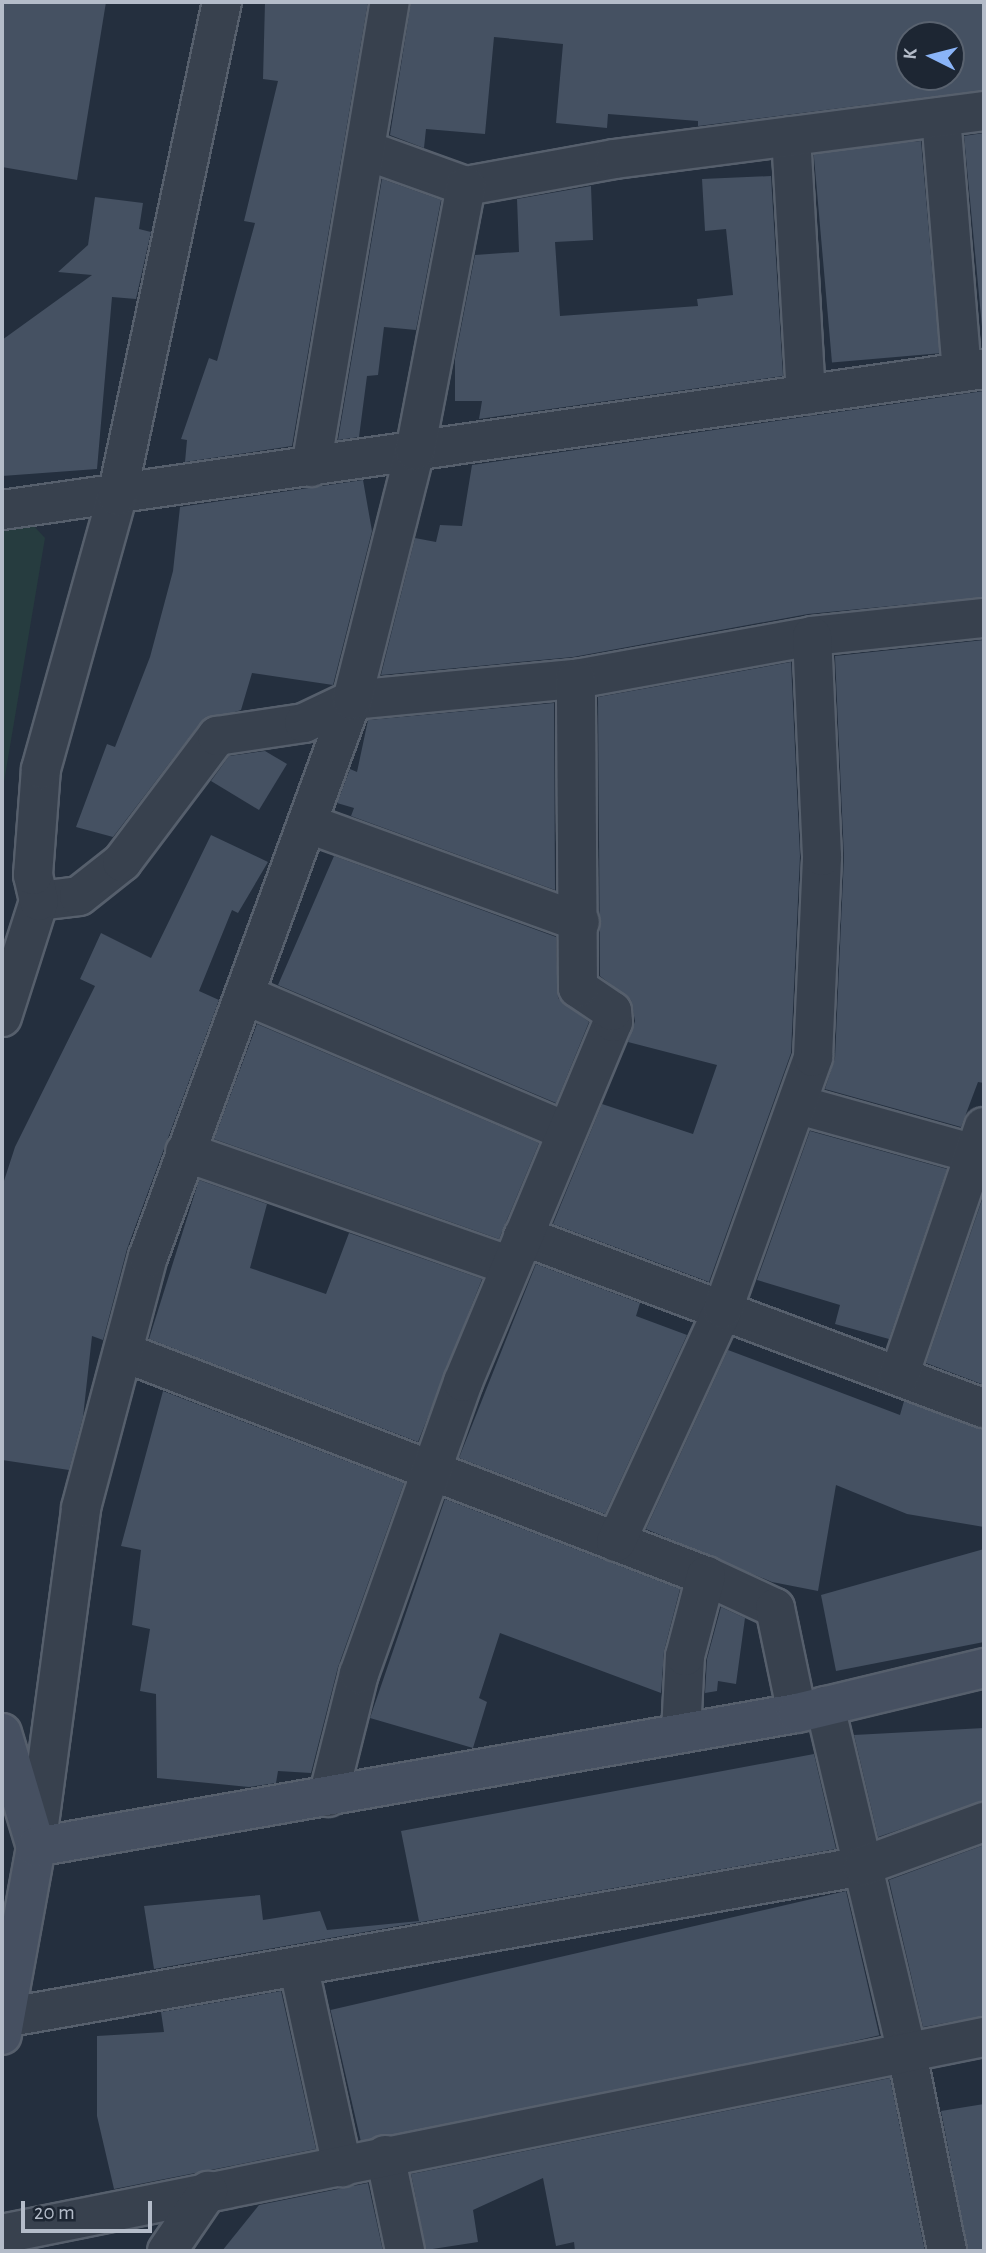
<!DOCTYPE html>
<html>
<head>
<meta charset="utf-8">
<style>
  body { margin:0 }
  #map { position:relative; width:986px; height:2253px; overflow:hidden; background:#242f3e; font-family:"Alegreya Sans",sans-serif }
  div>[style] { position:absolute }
  .green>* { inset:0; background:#263c3f }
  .building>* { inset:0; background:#455162; transform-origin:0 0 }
  .roads { filter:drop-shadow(2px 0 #565f6c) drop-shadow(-2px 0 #565f6c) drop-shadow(0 2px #565f6c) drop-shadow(0 -2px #565f6c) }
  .street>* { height:38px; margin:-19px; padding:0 19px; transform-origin:19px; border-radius:19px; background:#38414e }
  .secondary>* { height:38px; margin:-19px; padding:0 19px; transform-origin:19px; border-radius:19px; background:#465061 }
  span { translate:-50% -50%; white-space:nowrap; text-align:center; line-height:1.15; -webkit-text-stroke:5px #1d2633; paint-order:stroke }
  .frame { position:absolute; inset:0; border:4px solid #b4bcc9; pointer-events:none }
  .north { position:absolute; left:895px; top:21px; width:70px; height:70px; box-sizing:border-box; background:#1d2633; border:2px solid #59626f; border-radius:50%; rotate:276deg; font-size:19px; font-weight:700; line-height:28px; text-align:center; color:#b4bcc9 }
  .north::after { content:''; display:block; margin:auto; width:24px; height:32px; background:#8ab4f8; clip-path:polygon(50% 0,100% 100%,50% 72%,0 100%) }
  .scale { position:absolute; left:21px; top:2201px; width:131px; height:32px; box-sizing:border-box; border:4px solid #b4bcc9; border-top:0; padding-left:9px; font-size:21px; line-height:24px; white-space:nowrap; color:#b4bcc9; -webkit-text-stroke:5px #1d2633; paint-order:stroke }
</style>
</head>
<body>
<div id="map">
  <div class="green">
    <i style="clip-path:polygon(32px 524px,45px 538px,2px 794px,2px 527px)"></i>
  </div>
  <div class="building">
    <i style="clip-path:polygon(2px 2px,106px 2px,77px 180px,2px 167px)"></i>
    <i style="clip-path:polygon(265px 2px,368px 2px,292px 446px,185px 462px,187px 440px,181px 439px,209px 358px,217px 361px,255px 223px,244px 221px,278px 81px,263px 79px)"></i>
    <i style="clip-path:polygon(evenodd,411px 2px,984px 2px,984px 90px,698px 126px,698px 121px,608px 114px,607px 128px,556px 123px,563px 44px,494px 37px,485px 134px,426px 129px,424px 148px,390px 135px,411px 2px,909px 35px,951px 35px,951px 77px,909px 77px,909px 35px)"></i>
    <i style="clip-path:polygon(984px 133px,984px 348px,964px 136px)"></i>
    <i style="left:921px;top:141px;width:213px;height:108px;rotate:85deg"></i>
    <i style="clip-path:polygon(771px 176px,783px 376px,479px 419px,482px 401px,455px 401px,455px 359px,475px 255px,519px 252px,517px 199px,591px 186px,593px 240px,555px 242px,560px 316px,698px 306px,697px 299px,733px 295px,726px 229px,705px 231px,702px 179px)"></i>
    <i style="clip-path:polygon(382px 179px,441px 200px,416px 330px,384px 327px,378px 375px,367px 376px,359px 437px,338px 440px)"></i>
    <i style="clip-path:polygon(95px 197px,143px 203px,139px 229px,151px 232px,136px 299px,112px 297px,97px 469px,2px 476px,2px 340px,92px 275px,58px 272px,88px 245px)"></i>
    <i style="clip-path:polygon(984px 391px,984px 597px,808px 614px,573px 657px,381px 675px,415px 538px,436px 542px,440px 525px,462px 526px,472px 465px)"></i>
    <i style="clip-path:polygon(363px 480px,372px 531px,333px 685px,252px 673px,241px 710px,200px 723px,113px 837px,76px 827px,107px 744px,115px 747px,150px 657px,173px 571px,180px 507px)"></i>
    <i style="clip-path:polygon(984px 640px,984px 1083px,978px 1082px,961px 1127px,825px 1089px,835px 1058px,844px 857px,835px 656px)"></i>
    <i style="clip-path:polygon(791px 662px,800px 856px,791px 1053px,709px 1282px,553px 1224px,602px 1104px,693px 1134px,717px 1065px,628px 1042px,635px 1021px,631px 1000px,600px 976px,598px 697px)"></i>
    <i style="clip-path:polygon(554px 703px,555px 890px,351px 816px,354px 808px,337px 803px,350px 769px,357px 772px,368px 720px)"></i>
    <i style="clip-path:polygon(265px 751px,287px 764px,259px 810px,211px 781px,229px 756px)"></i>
    <i style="clip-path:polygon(211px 835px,268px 862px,238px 913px,232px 910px,199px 991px,219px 1000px,127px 1249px,103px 1340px,92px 1336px,83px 1417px,69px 1470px,2px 1460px,2px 1187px,15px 1147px,95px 986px,80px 979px,101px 933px,151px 958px)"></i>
    <i style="clip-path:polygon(334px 856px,556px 937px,558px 998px,589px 1022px,556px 1103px,278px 985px)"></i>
    <i style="clip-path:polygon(257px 1024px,539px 1143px,499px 1239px,214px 1139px)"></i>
    <i style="clip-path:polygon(810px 1131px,947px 1169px,889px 1339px,835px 1324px,840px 1305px,757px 1280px)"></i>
    <i style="clip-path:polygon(199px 1180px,267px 1204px,250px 1268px,326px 1294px,349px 1233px,482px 1279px,418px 1442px,149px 1339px)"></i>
    <i style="clip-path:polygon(984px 1194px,984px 1385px,926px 1363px)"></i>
    <i style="clip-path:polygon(536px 1264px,640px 1303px,636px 1316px,687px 1335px,605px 1514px,459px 1458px)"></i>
    <i style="clip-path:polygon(728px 1350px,900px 1415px,904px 1401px,984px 1429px,984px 1527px,907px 1514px,836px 1485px,818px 1591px,772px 1582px,646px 1529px)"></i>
    <i style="clip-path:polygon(163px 1391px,404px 1483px,338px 1667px,311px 1773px,278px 1771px,276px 1783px,249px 1787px,157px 1778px,156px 1694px,140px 1691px,150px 1629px,132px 1625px,141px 1550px,121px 1546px)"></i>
    <i style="clip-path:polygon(445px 1499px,680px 1589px,664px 1651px,661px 1693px,500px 1633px,479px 1698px,487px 1702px,473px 1748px,370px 1718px)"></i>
    <i style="clip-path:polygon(984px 1549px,984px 1642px,836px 1671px,821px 1595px)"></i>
    <i style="clip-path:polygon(721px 1607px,745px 1618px,736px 1684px,718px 1681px,717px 1691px,705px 1693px,707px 1659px)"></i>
    <i style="clip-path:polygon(984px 1728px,984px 1801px,878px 1837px,854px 1735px)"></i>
    <i style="clip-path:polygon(814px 1754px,836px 1849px,154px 1969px,144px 1906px,260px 1895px,263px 1920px,320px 1911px,327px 1930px,419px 1921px,401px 1831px)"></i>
    <i style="clip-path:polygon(984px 1845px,984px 2016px,923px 2027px,889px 1880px)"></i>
    <i style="left:846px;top:1891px;width:148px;height:529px;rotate:77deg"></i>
    <i style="clip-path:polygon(281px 1991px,316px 2149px,114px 2189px,97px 2116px,97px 2036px,164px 2032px,161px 2012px)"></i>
    <i style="clip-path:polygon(890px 2078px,925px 2251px,575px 2251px,574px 2242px,556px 2246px,543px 2178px,473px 2210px,478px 2242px,426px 2250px,411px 2174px)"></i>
    <i style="clip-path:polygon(984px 2104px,984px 2251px,968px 2251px,941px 2111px)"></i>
    <i style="clip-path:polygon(368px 2183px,383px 2251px,222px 2251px,259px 2205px)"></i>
  </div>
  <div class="roads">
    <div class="street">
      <i style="left:941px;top:117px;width:256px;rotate:85.3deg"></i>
      <i style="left:791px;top:136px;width:259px;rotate:86.7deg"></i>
      <i style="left:368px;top:151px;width:104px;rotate:19.7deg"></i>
      <i style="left:466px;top:186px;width:151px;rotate:-10.3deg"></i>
      <i style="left:615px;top:159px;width:372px;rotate:-7.4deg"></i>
      <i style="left:311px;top:467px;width:472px;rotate:-80.4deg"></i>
      <i style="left:2px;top:510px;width:992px;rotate:-8.17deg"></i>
      <i style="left:309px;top:824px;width:288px;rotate:19.9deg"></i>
      <i style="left:39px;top:901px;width:40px;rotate:-7.1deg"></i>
      <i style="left:79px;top:896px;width:55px;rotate:-38.3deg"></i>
      <i style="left:122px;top:862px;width:158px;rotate:-53deg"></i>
      <i style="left:217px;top:736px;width:88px;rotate:-8.5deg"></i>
      <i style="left:304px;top:723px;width:53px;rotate:-25.6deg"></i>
      <i style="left:352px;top:700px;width:225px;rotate:-5.4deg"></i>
      <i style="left:576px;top:679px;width:240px;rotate:-10.3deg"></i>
      <i style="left:812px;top:636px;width:173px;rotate:-6deg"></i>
      <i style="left:245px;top:995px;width:349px;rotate:23deg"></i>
      <i style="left:2px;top:1017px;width:122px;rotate:-72.3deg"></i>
      <i style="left:39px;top:901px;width:27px;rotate:-103deg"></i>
      <i style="left:33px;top:875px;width:106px;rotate:-85.7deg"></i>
      <i style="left:41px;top:769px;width:283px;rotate:-74.4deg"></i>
      <i style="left:117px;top:496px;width:505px;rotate:-78deg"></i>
      <i style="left:799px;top:1105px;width:183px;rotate:15.6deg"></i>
      <i style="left:185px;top:1152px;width:344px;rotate:19.3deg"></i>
      <i style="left:523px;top:1236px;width:492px;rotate:20.5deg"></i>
      <i style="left:123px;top:1352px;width:625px;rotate:21.02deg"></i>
      <i style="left:706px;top:1576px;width:76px;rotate:24.9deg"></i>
      <i style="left:775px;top:1608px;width:107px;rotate:78.2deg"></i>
      <i style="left:899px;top:1376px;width:263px;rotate:-71.2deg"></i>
      <i style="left:616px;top:1542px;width:256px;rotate:-65.3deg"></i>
      <i style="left:723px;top:1309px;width:268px;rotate:-70.3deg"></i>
      <i style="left:813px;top:1057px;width:201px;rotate:-87.4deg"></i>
      <i style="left:822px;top:856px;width:220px;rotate:-92.6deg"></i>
      <i style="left:825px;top:1706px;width:352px;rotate:76.7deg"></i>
      <i style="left:906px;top:2049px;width:206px;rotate:78.5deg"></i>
      <i style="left:681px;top:1732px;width:76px;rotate:-87deg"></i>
      <i style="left:685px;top:1656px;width:83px;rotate:-75.3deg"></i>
      <i style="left:328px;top:1797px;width:127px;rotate:-75.9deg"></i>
      <i style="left:359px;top:1674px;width:310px;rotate:-70.4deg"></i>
      <i style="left:463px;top:1382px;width:390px;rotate:-67.4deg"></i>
      <i style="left:613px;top:1022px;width:11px;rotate:-95deg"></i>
      <i style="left:612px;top:1011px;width:41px;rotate:-145.9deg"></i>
      <i style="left:578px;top:988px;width:309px;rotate:-90.4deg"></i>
      <i style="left:36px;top:1847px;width:342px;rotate:-82.4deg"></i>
      <i style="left:81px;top:1508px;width:260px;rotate:-75.1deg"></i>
      <i style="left:148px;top:1257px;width:593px;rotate:-69.88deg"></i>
      <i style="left:352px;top:700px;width:257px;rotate:-75.8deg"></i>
      <i style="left:415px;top:451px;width:270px;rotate:-79.1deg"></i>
      <i style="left:299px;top:1969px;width:203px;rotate:77.7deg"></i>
      <i style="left:4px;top:2018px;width:872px;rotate:-10.03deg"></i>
      <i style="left:863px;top:1866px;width:129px;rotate:-20deg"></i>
      <i style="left:385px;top:2155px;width:98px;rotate:78.2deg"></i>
      <i style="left:2px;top:2234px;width:1002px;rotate:-11.34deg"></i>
      <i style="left:167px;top:2251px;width:73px;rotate:-55.7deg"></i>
    </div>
    <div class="secondary">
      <i style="left:2px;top:1733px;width:119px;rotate:73.4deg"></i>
      <i style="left:36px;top:1847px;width:191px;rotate:100.3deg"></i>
      <i style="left:36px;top:1847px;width:773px;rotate:-9.99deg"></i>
      <i style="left:797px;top:1713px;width:192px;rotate:-13.5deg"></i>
    </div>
  </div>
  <div class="frame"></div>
  <div class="north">K</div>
  <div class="scale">20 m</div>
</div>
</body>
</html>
